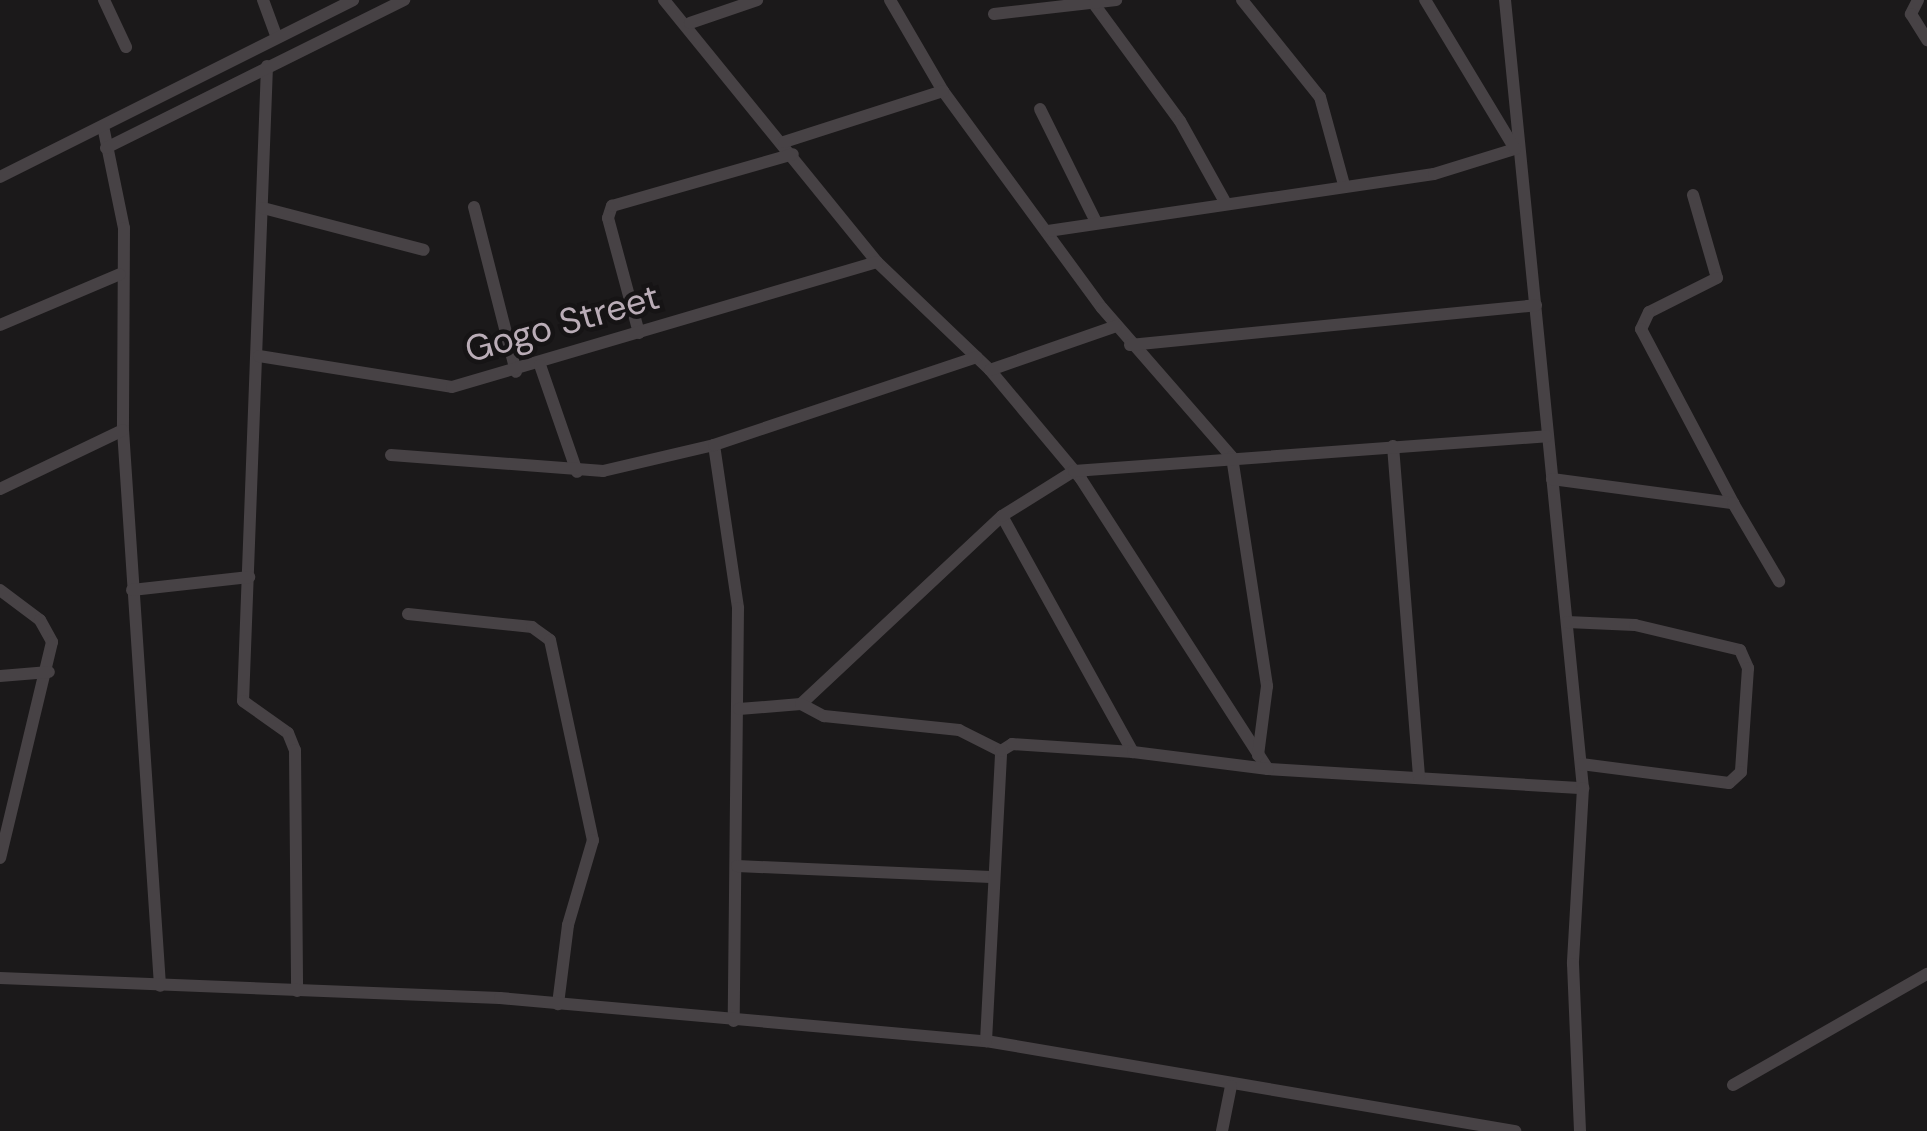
<!DOCTYPE html>
<html>
<head>
<meta charset="utf-8">
<style>
  body { margin:0 }
  #map { position:relative; width:1927px; height:1131px; overflow:hidden; background:#1b191a; font-family:"DM Sans",sans-serif }
  div>[style] { position:absolute }
  .minor>* { height:12px; margin:-6px; padding:0 6px; transform-origin:6px; border-radius:6px; background:#474245 }
  span { translate:-50% -50%; white-space:nowrap; text-align:center; line-height:1.15; -webkit-text-stroke:9px #161415; paint-order:stroke }
  .street-label { font-size:36px; color:#baadb7 }
</style>
</head>
<body>
<div id="map">
  <div class="minor">
    <i style="left:104px;top:0;width:52px;rotate:64.9deg"></i>
    <i style="left:263px;top:0;width:40px;rotate:69.8deg"></i>
    <i style="left:664px;top:0;width:338px;rotate:50.9deg"></i>
    <i style="left:877px;top:262px;width:156px;rotate:43.7deg"></i>
    <i style="left:990px;top:370px;width:142px;rotate:50.1deg"></i>
    <i style="left:1081px;top:479px;width:345px;rotate:57.2deg"></i>
    <i style="left:1268px;top:769px;width:316px;rotate:3.5deg"></i>
    <i style="left:890px;top:0;width:105px;rotate:59.8deg"></i>
    <i style="left:943px;top:91px;width:269px;rotate:53.8deg"></i>
    <i style="left:1102px;top:308px;width:198px;rotate:48.9deg"></i>
    <i style="left:1232px;top:457px;width:232px;rotate:81.3deg"></i>
    <i style="left:1267px;top:686px;width:70px;rotate:97.4deg"></i>
    <i style="left:1242px;top:0;width:124px;rotate:51.2deg"></i>
    <i style="left:1320px;top:97px;width:91px;rotate:74.7deg"></i>
    <i style="left:1505px;top:0;width:792px;rotate:84.35deg"></i>
    <i style="left:1583px;top:788px;width:176px;rotate:93.3deg"></i>
    <i style="left:1573px;top:964px;width:167px;rotate:87.6deg"></i>
    <i style="left:1918px;top:0;width:16px;rotate:117deg"></i>
    <i style="left:1911px;top:14px;width:31px;rotate:58deg"></i>
    <i style="left:1094px;top:4px;width:145px;rotate:53.7deg"></i>
    <i style="left:1180px;top:121px;width:93px;rotate:60.9deg"></i>
    <i style="left:994px;top:14px;width:123px;rotate:-6.5deg"></i>
    <i style="left:690px;top:23px;width:71px;rotate:-18.9deg"></i>
    <i style="left:267px;top:66px;width:635px;rotate:92.16deg"></i>
    <i style="left:243px;top:701px;width:55px;rotate:35.4deg"></i>
    <i style="left:288px;top:733px;width:18px;rotate:68deg"></i>
    <i style="left:295px;top:750px;width:241px;rotate:89.5deg"></i>
    <i style="left:1040px;top:109px;width:126px;rotate:63.6deg"></i>
    <i style="left:103px;top:126px;width:104px;rotate:78.4deg"></i>
    <i style="left:124px;top:228px;width:202px;rotate:90.3deg"></i>
    <i style="left:123px;top:430px;width:557px;rotate:86.19deg"></i>
    <i style="left:784px;top:142px;width:167px;rotate:-17.8deg"></i>
    <i style="left:106px;top:148px;width:333px;rotate:-26.4deg"></i>
    <i style="left:0;top:177px;width:395px;rotate:-26.6deg"></i>
    <i style="left:1693px;top:195px;width:86px;rotate:73.9deg"></i>
    <i style="left:1717px;top:278px;width:76px;rotate:153.4deg"></i>
    <i style="left:1649px;top:312px;width:19px;rotate:115deg"></i>
    <i style="left:1641px;top:329px;width:197px;rotate:62.1deg"></i>
    <i style="left:474px;top:207px;width:170px;rotate:75.7deg"></i>
    <i style="left:263px;top:208px;width:166px;rotate:14.6deg"></i>
    <i style="left:1048px;top:231px;width:390px;rotate:-8.4deg"></i>
    <i style="left:1434px;top:174px;width:85px;rotate:-17.2deg"></i>
    <i style="left:1515px;top:149px;width:174px;rotate:-121.1deg"></i>
    <i style="left:0;top:325px;width:130px;rotate:-23deg"></i>
    <i style="left:639px;top:333px;width:119px;rotate:-105.1deg"></i>
    <i style="left:608px;top:218px;width:13px;rotate:-72deg"></i>
    <i style="left:612px;top:206px;width:188px;rotate:-16deg"></i>
    <i style="left:1130px;top:345px;width:408px;rotate:-5.6deg"></i>
    <i style="left:259px;top:356px;width:195px;rotate:9.1deg"></i>
    <i style="left:452px;top:387px;width:443px;rotate:-16.4deg"></i>
    <i style="left:540px;top:365px;width:113px;rotate:70.9deg"></i>
    <i style="left:990px;top:370px;width:133px;rotate:-19.2deg"></i>
    <i style="left:714px;top:445px;width:165px;rotate:81.6deg"></i>
    <i style="left:738px;top:608px;width:413px;rotate:90.6deg"></i>
    <i style="left:1393px;top:446px;width:333px;rotate:85.5deg"></i>
    <i style="left:391px;top:455px;width:213px;rotate:4.3deg"></i>
    <i style="left:603px;top:471px;width:114px;rotate:-13.2deg"></i>
    <i style="left:714px;top:445px;width:277px;rotate:-18.5deg"></i>
    <i style="left:1552px;top:479px;width:183px;rotate:7.6deg"></i>
    <i style="left:1733px;top:503px;width:91px;rotate:59.5deg"></i>
    <i style="left:0;top:489px;width:136px;rotate:-25.6deg"></i>
    <i style="left:1002px;top:516px;width:270px;rotate:61deg"></i>
    <i style="left:0;top:590px;width:50px;rotate:36.9deg"></i>
    <i style="left:40px;top:620px;width:25px;rotate:61deg"></i>
    <i style="left:52px;top:642px;width:222px;rotate:103.5deg"></i>
    <i style="left:132px;top:590px;width:118px;rotate:-6.3deg"></i>
    <i style="left:408px;top:614px;width:125px;rotate:6deg"></i>
    <i style="left:532px;top:627px;width:22px;rotate:36deg"></i>
    <i style="left:550px;top:640px;width:205px;rotate:77.9deg"></i>
    <i style="left:593px;top:840px;width:89px;rotate:106.4deg"></i>
    <i style="left:568px;top:925px;width:80px;rotate:97.2deg"></i>
    <i style="left:1567px;top:622px;width:68px;rotate:2.5deg"></i>
    <i style="left:1635px;top:625px;width:108px;rotate:13.4deg"></i>
    <i style="left:1740px;top:650px;width:20px;rotate:66deg"></i>
    <i style="left:1748px;top:668px;width:104px;rotate:93.9deg"></i>
    <i style="left:1741px;top:772px;width:16px;rotate:137deg"></i>
    <i style="left:1729px;top:783px;width:149px;rotate:-172.7deg"></i>
    <i style="left:0;top:676px;width:49px;rotate:-4.7deg"></i>
    <i style="left:801px;top:704px;width:275px;rotate:-43.1deg"></i>
    <i style="left:1002px;top:516px;width:85px;rotate:-32deg"></i>
    <i style="left:1074px;top:471px;width:474px;rotate:-4.2deg"></i>
    <i style="left:739px;top:709px;width:62px;rotate:-4.6deg"></i>
    <i style="left:801px;top:704px;width:26px;rotate:28deg"></i>
    <i style="left:824px;top:716px;width:136px;rotate:5.9deg"></i>
    <i style="left:959px;top:730px;width:47px;rotate:26.6deg"></i>
    <i style="left:737px;top:866px;width:254px;rotate:2.5deg"></i>
    <i style="left:0;top:978px;width:500px;rotate:2.29deg"></i>
    <i style="left:500px;top:998px;width:488px;rotate:5.1deg"></i>
    <i style="left:986px;top:1041px;width:537px;rotate:9.66deg"></i>
    <i style="left:986px;top:1041px;width:290px;rotate:-87deg"></i>
    <i style="left:1001px;top:751px;width:13px;rotate:-32deg"></i>
    <i style="left:1012px;top:744px;width:121px;rotate:3.8deg"></i>
    <i style="left:1133px;top:752px;width:136px;rotate:7.2deg"></i>
    <i style="left:1733px;top:1085px;width:224px;rotate:-29.8deg"></i>
    <i style="left:1222px;top:1131px;width:46px;rotate:-78.7deg"></i>
  </div>
  <div class="street-label">
    <span style="left:562px;top:323px;rotate:-16deg">Gogo Street</span>
  </div>
</div>
</body>
</html>
